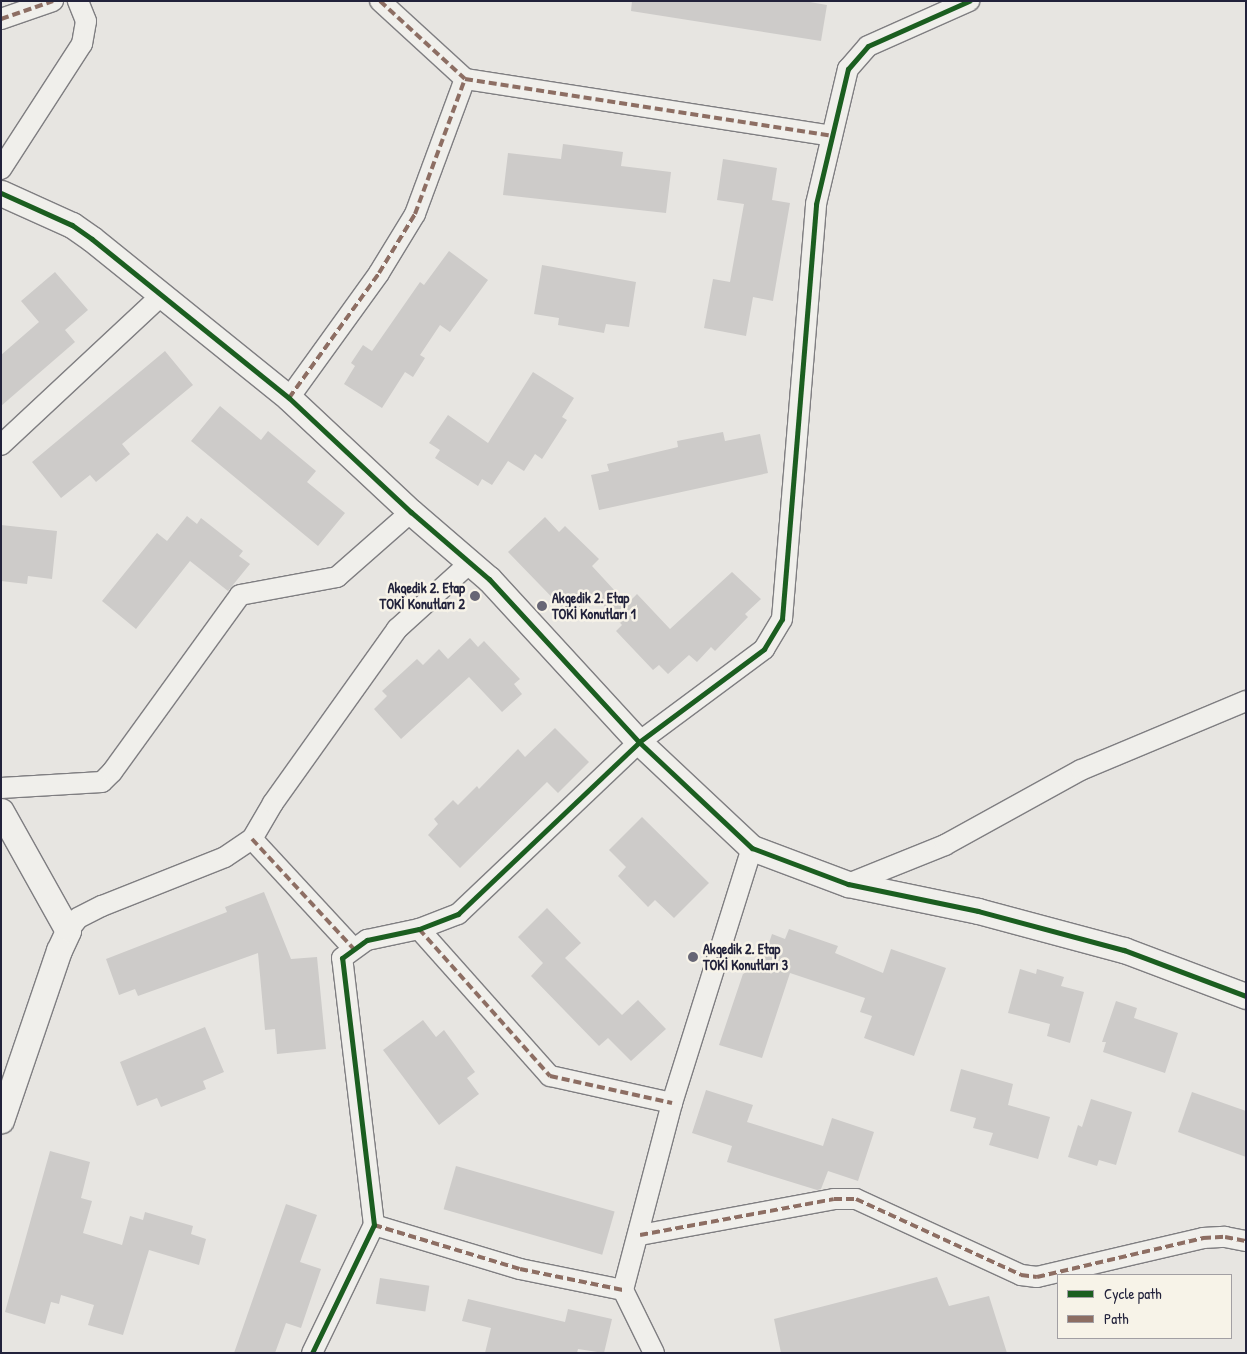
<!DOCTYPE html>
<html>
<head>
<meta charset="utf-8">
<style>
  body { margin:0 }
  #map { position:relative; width:1247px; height:1354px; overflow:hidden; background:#e7e5e1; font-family:"Patrick Hand",sans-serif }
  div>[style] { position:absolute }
  .building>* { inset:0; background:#cdcbc9; transform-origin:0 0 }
  .roads { filter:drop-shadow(1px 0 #7f7e81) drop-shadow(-1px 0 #7f7e81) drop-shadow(0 1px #7f7e81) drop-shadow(0 -1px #7f7e81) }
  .minor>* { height:20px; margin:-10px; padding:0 10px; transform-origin:10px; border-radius:10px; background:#f0efeb }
  .tertiary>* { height:25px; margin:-12.5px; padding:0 12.5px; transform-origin:12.5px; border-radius:12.5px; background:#f0efeb }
  .quiet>* { height:4px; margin-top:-2px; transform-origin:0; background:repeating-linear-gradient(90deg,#8d6e63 0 8px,transparent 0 12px) }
  .cycleway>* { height:5px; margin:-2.5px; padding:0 2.5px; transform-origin:2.5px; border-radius:2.5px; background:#1b5e20 }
  .dots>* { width:14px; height:14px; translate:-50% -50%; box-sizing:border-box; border:2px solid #f7f3e8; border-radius:50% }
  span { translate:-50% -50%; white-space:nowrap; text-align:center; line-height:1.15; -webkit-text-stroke:5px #f7f3e8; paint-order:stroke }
  .poi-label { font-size:14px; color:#22223b; font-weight:700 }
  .right { translate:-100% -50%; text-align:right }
  .left { translate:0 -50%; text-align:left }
  .frame { position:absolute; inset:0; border:2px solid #22223b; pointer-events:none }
  .legend { position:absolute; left:1057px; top:1274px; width:175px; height:65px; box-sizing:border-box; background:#f7f3e8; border:1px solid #a29fa3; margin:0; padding:6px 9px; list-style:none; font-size:15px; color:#22223b }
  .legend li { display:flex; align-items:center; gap:10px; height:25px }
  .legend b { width:25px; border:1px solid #a29fa3 }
</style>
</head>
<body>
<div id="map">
  <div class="building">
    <i style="clip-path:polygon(632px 1px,804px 1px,827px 5px,821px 41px,631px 11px)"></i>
    <i style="clip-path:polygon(563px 144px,623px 152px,621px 166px,671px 172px,666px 213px,503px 195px,508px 153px,561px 159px)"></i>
    <i style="clip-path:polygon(723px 159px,777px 168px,772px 200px,790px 203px,773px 301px,753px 297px,746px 336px,704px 328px,713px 279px,730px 282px,744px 204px,717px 200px)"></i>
    <i style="clip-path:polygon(449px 251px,488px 280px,450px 332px,440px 325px,420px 355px,425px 358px,413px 377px,405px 372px,382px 408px,344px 384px,355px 366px,351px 363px,363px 345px,372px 351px,420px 282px,424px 285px)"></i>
    <i style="clip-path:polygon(542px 265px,636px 282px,629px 327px,606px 324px,604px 333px,558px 325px,559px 318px,534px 314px)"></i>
    <i style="clip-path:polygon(55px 272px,88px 310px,65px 330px,75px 342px,1px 406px,1px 355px,39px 322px,21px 301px)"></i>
    <i style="clip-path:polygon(165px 351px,193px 385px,122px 444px,130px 454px,96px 482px,90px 475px,61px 498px,32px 462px)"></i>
    <i style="clip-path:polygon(533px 372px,574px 398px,562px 417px,567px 420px,542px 459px,535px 454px,524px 471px,508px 461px,492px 485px,482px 479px,478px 486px,435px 458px,440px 450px,429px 443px,448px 415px,488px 443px)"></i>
    <i style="clip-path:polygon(220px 406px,261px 440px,268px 431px,316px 471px,307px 482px,345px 513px,318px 546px,191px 441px)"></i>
    <i style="clip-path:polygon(723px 432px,725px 441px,760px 434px,768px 473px,599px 510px,591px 475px,609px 471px,607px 464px,678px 447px,677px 441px)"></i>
    <i style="clip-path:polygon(187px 516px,197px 524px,201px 518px,243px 551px,239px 556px,250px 564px,228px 591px,190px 561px,136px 629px,102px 601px,157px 533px,167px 541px)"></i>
    <i style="clip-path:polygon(545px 517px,559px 532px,565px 526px,599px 559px,592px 566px,627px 604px,637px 594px,670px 629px,732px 572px,761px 599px,745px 614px,748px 617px,715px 651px,711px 647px,697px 662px,689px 655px,668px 674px,659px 665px,653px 670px,616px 631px,622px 625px,594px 595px,571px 617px,508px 552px)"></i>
    <i style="clip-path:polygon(1px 525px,57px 531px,52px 579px,28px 576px,27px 584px,1px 581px)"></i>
    <i style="clip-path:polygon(470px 638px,478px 647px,484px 641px,520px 679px,514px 684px,522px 694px,502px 712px,469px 677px,401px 739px,374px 709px,387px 696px,382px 691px,417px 659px,423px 665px,439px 649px,448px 659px)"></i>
    <i style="clip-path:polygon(555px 728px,589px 762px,558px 793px,547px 782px,460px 868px,428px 835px,438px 824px,434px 819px,453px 800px,458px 805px,477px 786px,479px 789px,518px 749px,525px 757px)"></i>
    <i style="clip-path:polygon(642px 817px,709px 883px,674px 918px,655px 900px,648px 907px,618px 876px,626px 867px,609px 850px)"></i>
    <i style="clip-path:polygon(264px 892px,291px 959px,317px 957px,326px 1049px,277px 1054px,275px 1029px,265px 1030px,258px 953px,138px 996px,135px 989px,119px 995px,106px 959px,227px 912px,225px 907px)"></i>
    <i style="clip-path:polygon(547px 908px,581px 943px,565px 958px,622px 1015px,638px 1000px,666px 1029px,631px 1061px,608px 1038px,599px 1046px,531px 976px,543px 963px,518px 937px)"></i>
    <i style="clip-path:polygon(789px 929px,838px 946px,835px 953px,883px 973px,891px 949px,946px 968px,914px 1056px,864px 1038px,872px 1016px,860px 1012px,865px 998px,790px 973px,762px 1058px,719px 1045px,747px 962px,761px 967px,772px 934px,785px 939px)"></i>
    <i style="clip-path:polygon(1020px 969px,1036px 974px,1037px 969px,1064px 977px,1061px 986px,1084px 992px,1070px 1043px,1047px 1036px,1050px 1024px,1008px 1013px)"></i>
    <i style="clip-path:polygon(1116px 1001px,1137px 1008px,1134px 1018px,1178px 1033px,1165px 1073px,1103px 1052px,1106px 1042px,1102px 1042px)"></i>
    <i style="clip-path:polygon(423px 1020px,436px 1037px,444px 1030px,475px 1072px,467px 1078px,479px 1094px,439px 1125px,383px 1050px)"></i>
    <i style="clip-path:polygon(205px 1027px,224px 1072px,203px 1081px,206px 1089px,161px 1107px,157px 1098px,137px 1106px,120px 1062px)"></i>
    <i style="clip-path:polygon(961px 1069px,1013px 1084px,1008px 1105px,1050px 1117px,1038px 1159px,989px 1145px,993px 1133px,973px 1128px,976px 1118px,950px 1111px)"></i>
    <i style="clip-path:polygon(706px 1090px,753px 1105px,747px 1122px,823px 1146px,832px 1118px,874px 1132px,858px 1181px,828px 1171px,821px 1189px,817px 1190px,727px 1162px,732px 1146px,692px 1133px)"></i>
    <i style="clip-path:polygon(1192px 1092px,1246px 1111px,1246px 1157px,1178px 1132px)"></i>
    <i style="clip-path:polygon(1091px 1099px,1132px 1112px,1116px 1165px,1099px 1160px,1097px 1166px,1068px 1157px,1078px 1125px,1082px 1127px)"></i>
    <i style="clip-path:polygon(50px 1151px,90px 1162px,81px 1198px,92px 1201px,83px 1233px,122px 1245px,130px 1216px,143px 1220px,145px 1212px,193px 1226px,191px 1234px,206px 1239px,199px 1265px,149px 1250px,123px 1335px,88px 1325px,94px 1305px,61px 1295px,59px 1304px,51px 1302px,45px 1324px,5px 1312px)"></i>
    <i style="left:456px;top:1166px;width:165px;height:45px;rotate:16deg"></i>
    <i style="clip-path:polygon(286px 1204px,317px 1215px,300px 1262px,321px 1269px,301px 1328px,286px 1323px,275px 1353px,234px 1353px)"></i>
    <i style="clip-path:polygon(937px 1277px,949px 1306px,989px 1296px,1007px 1353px,781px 1353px,774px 1319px)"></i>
    <i style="left:380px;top:1278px;width:50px;height:26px;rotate:9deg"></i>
    <i style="clip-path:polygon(468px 1299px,565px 1322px,568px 1309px,612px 1319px,604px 1353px,578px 1349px,577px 1353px,485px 1353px,491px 1328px,462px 1321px)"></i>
  </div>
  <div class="roads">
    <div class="minor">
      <i style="left:380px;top:1px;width:115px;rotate:42.5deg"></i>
      <i style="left:465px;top:79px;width:371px;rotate:8.8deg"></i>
      <i style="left:1px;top:19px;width:55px;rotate:-19.1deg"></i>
      <i style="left:1px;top:169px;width:149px;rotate:-57.1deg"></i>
      <i style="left:82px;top:44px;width:23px;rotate:-80deg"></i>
      <i style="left:86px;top:21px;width:22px;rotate:-112deg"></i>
      <i style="left:289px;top:398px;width:154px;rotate:-54.2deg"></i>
      <i style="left:379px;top:273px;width:69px;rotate:-58.6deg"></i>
      <i style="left:415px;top:214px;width:144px;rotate:-69.7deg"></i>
      <i style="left:1px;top:445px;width:221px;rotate:-43deg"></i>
      <i style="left:1px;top:788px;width:101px;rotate:-3.4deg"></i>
      <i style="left:102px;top:782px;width:14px;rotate:-45deg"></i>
      <i style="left:112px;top:772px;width:218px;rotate:-54.1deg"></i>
      <i style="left:240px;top:595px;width:99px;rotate:-10.5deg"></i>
      <i style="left:337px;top:577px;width:98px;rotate:-41.3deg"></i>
      <i style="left:252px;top:839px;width:149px;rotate:47.2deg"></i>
      <i style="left:848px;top:884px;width:105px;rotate:-21.9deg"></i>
      <i style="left:945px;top:845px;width:155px;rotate:-28.9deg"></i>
      <i style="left:1081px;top:770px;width:179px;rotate:-22.7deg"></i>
      <i style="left:419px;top:929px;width:197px;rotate:48.3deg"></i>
      <i style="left:550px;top:1076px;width:125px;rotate:12.5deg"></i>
      <i style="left:68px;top:931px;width:16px;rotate:-52deg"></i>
      <i style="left:78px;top:918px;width:27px;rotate:-27deg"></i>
      <i style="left:102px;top:906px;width:132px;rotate:-21.7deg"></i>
      <i style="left:225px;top:857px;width:32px;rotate:-34deg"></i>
      <i style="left:252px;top:839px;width:42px;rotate:-59.7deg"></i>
      <i style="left:273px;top:803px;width:214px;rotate:-54.5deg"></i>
      <i style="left:397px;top:629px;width:100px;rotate:-42.2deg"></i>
      <i style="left:374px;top:1225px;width:152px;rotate:16.8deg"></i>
      <i style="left:520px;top:1269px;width:105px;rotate:11.5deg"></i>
      <i style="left:640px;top:1235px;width:197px;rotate:-10.5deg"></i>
      <i style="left:834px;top:1199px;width:22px"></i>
      <i style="left:856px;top:1199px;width:182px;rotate:24.7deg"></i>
      <i style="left:1021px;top:1275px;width:16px;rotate:7deg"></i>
      <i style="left:1037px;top:1277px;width:171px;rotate:-13.2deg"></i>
      <i style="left:1203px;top:1238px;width:22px;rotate:-3deg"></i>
      <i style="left:1225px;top:1237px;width:21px;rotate:11deg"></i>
      <i style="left:312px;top:1353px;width:142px;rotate:-64.2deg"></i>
      <i style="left:374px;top:1225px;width:269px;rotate:-96.8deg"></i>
      <i style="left:342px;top:958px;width:31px;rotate:-36deg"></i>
      <i style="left:367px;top:940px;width:53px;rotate:-11.9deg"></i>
      <i style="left:419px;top:929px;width:42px;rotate:-21deg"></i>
      <i style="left:458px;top:914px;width:250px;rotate:-43.5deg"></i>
      <i style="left:639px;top:742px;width:156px;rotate:-36.6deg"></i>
      <i style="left:764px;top:649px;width:35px;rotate:-59deg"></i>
      <i style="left:782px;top:619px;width:416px;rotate:-85.3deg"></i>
      <i style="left:816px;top:204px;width:139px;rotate:-76.7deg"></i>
      <i style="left:848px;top:69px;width:30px;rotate:-49deg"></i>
      <i style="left:868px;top:46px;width:111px;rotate:-24deg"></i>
      <i style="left:654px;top:1353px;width:70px;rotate:-116.2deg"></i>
      <i style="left:623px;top:1290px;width:193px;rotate:-75.3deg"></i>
      <i style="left:672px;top:1103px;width:267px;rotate:-72.6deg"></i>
    </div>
    <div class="tertiary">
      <i style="left:1px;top:193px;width:78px;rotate:24.3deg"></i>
      <i style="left:72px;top:225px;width:24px;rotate:35deg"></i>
      <i style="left:92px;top:239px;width:253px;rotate:38.9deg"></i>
      <i style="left:289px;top:398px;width:167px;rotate:43.1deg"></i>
      <i style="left:411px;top:512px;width:103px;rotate:40.7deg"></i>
      <i style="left:489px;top:579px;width:222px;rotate:47.4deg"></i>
      <i style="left:639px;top:742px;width:155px;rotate:43.2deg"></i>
      <i style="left:752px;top:848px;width:103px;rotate:20.6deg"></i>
      <i style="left:848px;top:884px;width:133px;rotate:11.7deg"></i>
      <i style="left:978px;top:911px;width:151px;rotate:15deg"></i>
      <i style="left:1124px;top:950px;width:130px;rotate:20.7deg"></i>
      <i style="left:1px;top:811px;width:137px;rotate:60.8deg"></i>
      <i style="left:68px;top:931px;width:21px;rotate:115deg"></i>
      <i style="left:59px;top:950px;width:180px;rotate:108.8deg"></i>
    </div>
  </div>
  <div class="quiet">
    <i style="left:380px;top:1px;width:115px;rotate:42.5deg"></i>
    <i style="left:465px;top:79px;width:371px;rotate:8.8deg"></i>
    <i style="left:1px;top:19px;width:55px;rotate:-19.1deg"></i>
    <i style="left:289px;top:398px;width:154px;rotate:-54.2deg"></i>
    <i style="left:379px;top:273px;width:69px;rotate:-58.6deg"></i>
    <i style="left:415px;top:214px;width:144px;rotate:-69.7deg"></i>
    <i style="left:252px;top:839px;width:149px;rotate:47.2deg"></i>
    <i style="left:419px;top:929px;width:197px;rotate:48.3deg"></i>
    <i style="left:550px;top:1076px;width:125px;rotate:12.5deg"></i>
    <i style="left:374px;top:1225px;width:152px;rotate:16.8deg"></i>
    <i style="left:520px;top:1269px;width:105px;rotate:11.5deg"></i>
    <i style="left:640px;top:1235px;width:197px;rotate:-10.5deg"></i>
    <i style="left:834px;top:1199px;width:22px"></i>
    <i style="left:856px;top:1199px;width:182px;rotate:24.7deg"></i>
    <i style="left:1021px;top:1275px;width:16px;rotate:7deg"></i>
    <i style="left:1037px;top:1277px;width:171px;rotate:-13.2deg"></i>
    <i style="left:1203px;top:1238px;width:22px;rotate:-3deg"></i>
    <i style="left:1225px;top:1237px;width:21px;rotate:11deg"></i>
  </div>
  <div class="cycleway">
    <i style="left:1px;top:193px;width:78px;rotate:24.3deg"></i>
    <i style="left:72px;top:225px;width:24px;rotate:35deg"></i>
    <i style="left:92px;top:239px;width:253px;rotate:38.9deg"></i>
    <i style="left:289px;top:398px;width:167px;rotate:43.1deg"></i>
    <i style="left:411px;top:512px;width:103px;rotate:40.7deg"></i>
    <i style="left:489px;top:579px;width:222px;rotate:47.4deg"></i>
    <i style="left:639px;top:742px;width:155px;rotate:43.2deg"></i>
    <i style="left:752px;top:848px;width:103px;rotate:20.6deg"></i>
    <i style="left:848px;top:884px;width:133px;rotate:11.7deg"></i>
    <i style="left:978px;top:911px;width:151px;rotate:15deg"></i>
    <i style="left:1124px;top:950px;width:130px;rotate:20.7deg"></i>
    <i style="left:312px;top:1353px;width:142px;rotate:-64.2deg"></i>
    <i style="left:374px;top:1225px;width:269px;rotate:-96.8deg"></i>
    <i style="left:342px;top:958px;width:31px;rotate:-36deg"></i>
    <i style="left:367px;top:940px;width:53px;rotate:-11.9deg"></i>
    <i style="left:419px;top:929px;width:42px;rotate:-21deg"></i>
    <i style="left:458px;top:914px;width:250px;rotate:-43.5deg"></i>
    <i style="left:639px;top:742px;width:156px;rotate:-36.6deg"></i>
    <i style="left:764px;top:649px;width:35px;rotate:-59deg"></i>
    <i style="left:782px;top:619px;width:416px;rotate:-85.3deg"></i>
    <i style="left:816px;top:204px;width:139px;rotate:-76.7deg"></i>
    <i style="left:848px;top:69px;width:30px;rotate:-49deg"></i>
    <i style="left:868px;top:46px;width:111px;rotate:-24deg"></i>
  </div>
  <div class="dots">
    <i style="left:475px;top:596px;background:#676675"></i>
    <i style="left:542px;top:606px;background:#676675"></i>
    <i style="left:693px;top:957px;background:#676675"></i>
  </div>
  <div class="poi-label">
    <span class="right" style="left:465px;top:596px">Akgedik 2. Etap<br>TOKİ Konutları 2</span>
    <span class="left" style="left:552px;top:606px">Akgedik 2. Etap<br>TOKİ Konutları 1</span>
    <span class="left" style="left:703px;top:957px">Akgedik 2. Etap<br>TOKİ Konutları 3</span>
  </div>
  <div class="frame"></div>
  <ul class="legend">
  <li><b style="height:6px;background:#1b5e20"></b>Cycle path</li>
  <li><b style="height:6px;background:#8d6e63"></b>Path</li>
  </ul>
</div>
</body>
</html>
